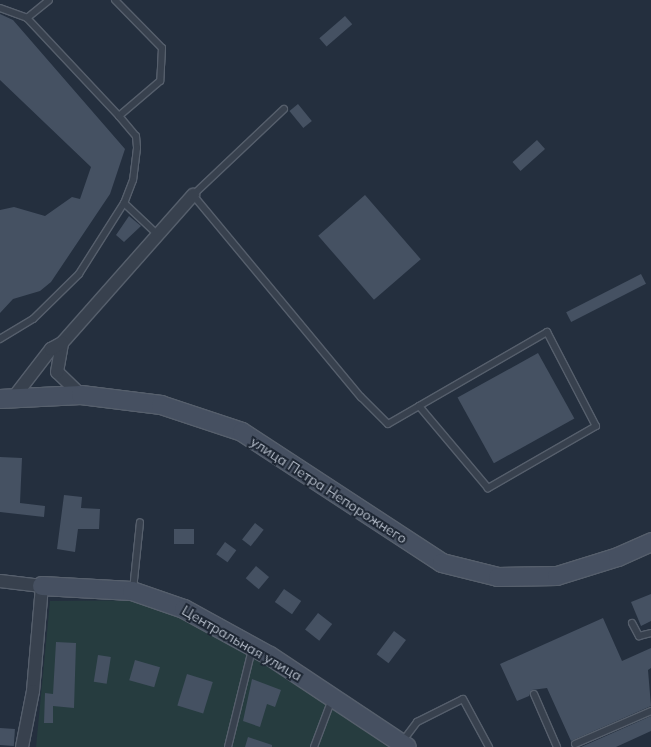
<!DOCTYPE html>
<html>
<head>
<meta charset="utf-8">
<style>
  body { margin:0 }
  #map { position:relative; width:651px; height:747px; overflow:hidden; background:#242f3e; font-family:Mulish,sans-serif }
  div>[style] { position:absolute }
  .green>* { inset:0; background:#263c3f }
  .building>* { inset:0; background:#455162; transform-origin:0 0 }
  .roads { filter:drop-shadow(1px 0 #565f6c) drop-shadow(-1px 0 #565f6c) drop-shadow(0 1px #565f6c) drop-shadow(0 -1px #565f6c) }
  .lane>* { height:6px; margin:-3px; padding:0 3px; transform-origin:3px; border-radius:3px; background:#38414e }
  .street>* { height:12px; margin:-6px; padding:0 6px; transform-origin:6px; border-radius:6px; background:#38414e }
  .secondary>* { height:18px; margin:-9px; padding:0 9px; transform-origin:9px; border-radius:9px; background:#465061 }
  span { translate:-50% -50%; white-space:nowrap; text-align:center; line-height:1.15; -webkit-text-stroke:4px #1d2633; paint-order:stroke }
  .street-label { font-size:14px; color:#b4bcc9 }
</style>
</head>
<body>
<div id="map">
  <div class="green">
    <i style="clip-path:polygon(165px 600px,265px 660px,388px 747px,36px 747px,50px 601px)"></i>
  </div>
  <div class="building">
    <i style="clip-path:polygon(0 14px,13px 20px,125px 149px,110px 194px,51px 282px,40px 291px,13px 299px,0 313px,0 210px,14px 207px,45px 216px,72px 197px,80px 199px,91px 167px,0 80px)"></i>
    <i style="left:345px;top:16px;width:11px;height:34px;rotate:49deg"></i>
    <i style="left:298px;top:104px;width:22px;height:11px;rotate:51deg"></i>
    <i style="left:537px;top:140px;width:12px;height:33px;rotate:48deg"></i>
    <i style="left:365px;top:195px;width:85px;height:62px;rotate:49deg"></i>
    <i style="clip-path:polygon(129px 216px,141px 226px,124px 242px,116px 235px)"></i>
    <i style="left:641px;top:274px;width:11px;height:84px;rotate:63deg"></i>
    <i style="left:538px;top:353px;width:75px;height:92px;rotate:61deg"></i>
    <i style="clip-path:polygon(0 457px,22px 458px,20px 503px,45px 506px,44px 517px,0 512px)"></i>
    <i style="clip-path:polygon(64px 495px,82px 497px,81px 508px,100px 509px,99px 529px,78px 529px,75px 552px,57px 549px)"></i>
    <i style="left:255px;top:523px;width:11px;height:21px;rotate:38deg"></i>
    <i style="left:174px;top:529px;width:20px;height:15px"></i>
    <i style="left:225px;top:542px;width:14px;height:15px;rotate:36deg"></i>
    <i style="left:256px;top:566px;width:17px;height:16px;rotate:40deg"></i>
    <i style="left:284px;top:589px;width:21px;height:16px;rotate:35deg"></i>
    <i style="clip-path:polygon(651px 594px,651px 621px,641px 626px,631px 602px)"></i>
    <i style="left:318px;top:613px;width:18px;height:21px;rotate:38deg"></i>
    <i style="clip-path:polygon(603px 618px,622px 661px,651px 648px,651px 668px,648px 670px,651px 706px,571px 741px,547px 688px,532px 690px,529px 696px,517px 701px,500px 664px)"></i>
    <i style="left:394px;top:631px;width:15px;height:29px;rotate:37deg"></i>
    <i style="clip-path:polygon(56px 642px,76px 643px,74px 708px,53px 706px,53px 723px,44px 723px,45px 693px,53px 694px)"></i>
    <i style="left:98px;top:655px;width:13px;height:27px;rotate:9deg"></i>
    <i style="left:135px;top:660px;width:26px;height:21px;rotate:16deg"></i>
    <i style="left:187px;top:674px;width:27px;height:33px;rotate:17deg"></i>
    <i style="clip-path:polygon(252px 679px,281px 690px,275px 707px,267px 704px,260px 727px,243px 721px)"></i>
    <i style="clip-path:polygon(651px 716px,651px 731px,616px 747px,581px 747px)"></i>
    <i style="left:0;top:728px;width:15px;height:17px;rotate:4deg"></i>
    <i style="clip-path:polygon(248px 737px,272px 745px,272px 747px,245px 747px)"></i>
  </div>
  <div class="roads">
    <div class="lane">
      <i style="left:115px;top:0;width:67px;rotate:45.6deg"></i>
      <i style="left:162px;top:48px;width:33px;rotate:93deg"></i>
      <i style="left:160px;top:81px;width:54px;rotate:139.5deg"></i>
      <i style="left:0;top:8px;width:29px;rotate:20deg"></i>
      <i style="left:27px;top:18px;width:134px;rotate:46.8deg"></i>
      <i style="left:119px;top:116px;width:26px;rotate:50deg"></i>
      <i style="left:136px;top:136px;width:12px;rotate:85deg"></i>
      <i style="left:137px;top:148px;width:32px;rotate:97deg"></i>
      <i style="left:133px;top:180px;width:25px;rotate:111deg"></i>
      <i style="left:124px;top:203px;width:84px;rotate:122.4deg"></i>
      <i style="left:79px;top:274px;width:64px;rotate:135.6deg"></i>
      <i style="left:33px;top:319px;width:39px;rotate:149deg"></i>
      <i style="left:27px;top:18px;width:28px;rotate:-39deg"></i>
      <i style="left:284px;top:109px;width:125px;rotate:136.6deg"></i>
      <i style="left:193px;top:195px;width:263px;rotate:50.3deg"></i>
      <i style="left:361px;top:397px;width:38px;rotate:45deg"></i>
      <i style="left:388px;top:424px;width:36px;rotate:-30deg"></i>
      <i style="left:419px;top:406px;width:148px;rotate:-30deg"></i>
      <i style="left:547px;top:332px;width:106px;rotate:62.5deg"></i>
      <i style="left:596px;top:426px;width:125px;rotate:150.1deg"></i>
      <i style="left:488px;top:488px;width:107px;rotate:-130.1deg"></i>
      <i style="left:124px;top:203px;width:44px;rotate:43.2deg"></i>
      <i style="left:133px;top:590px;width:68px;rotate:-84.1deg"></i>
      <i style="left:632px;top:623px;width:15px;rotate:62deg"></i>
      <i style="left:639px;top:636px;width:12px;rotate:-14deg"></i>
      <i style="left:534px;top:694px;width:58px;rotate:66.5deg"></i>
      <i style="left:402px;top:742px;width:25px;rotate:-53deg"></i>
      <i style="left:417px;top:722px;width:51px;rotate:-26.6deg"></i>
      <i style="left:463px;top:699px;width:55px;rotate:61.6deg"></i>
      <i style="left:575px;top:744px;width:83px;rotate:-23.5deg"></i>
      <i style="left:228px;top:747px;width:101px;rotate:-76.2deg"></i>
      <i style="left:314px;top:747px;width:51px;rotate:-69.4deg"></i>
    </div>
    <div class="street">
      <i style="left:81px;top:395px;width:33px;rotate:-136deg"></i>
      <i style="left:57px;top:372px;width:29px;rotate:-80deg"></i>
      <i style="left:62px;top:343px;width:198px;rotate:-48.5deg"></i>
      <i style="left:14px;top:397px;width:61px;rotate:-52.4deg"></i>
      <i style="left:51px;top:349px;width:13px;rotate:-29deg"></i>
      <i style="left:0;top:581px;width:42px;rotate:6.8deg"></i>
      <i style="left:42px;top:586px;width:105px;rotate:94.9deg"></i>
      <i style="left:33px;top:691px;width:57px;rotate:101.1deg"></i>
    </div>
    <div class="secondary">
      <i style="left:0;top:399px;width:81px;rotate:-2.8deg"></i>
      <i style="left:81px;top:395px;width:81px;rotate:7.1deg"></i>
      <i style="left:161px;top:405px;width:85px;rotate:18.4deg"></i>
      <i style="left:242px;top:432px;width:239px;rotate:33.2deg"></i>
      <i style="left:442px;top:563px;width:58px;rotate:14deg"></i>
      <i style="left:498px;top:577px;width:59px;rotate:-1deg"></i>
      <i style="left:557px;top:576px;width:64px;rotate:-17.3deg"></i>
      <i style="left:618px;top:557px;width:36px;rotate:-24deg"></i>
      <i style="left:42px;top:586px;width:90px;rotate:3.2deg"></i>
      <i style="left:132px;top:591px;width:55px;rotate:19.1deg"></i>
      <i style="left:184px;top:609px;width:98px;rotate:28.7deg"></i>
      <i style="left:270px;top:656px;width:164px;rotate:33.6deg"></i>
    </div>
  </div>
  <div class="street-label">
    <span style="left:329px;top:490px;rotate:33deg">улица Петра Непорожнего</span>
    <span style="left:242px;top:643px;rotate:30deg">Центральная улица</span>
  </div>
</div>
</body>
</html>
